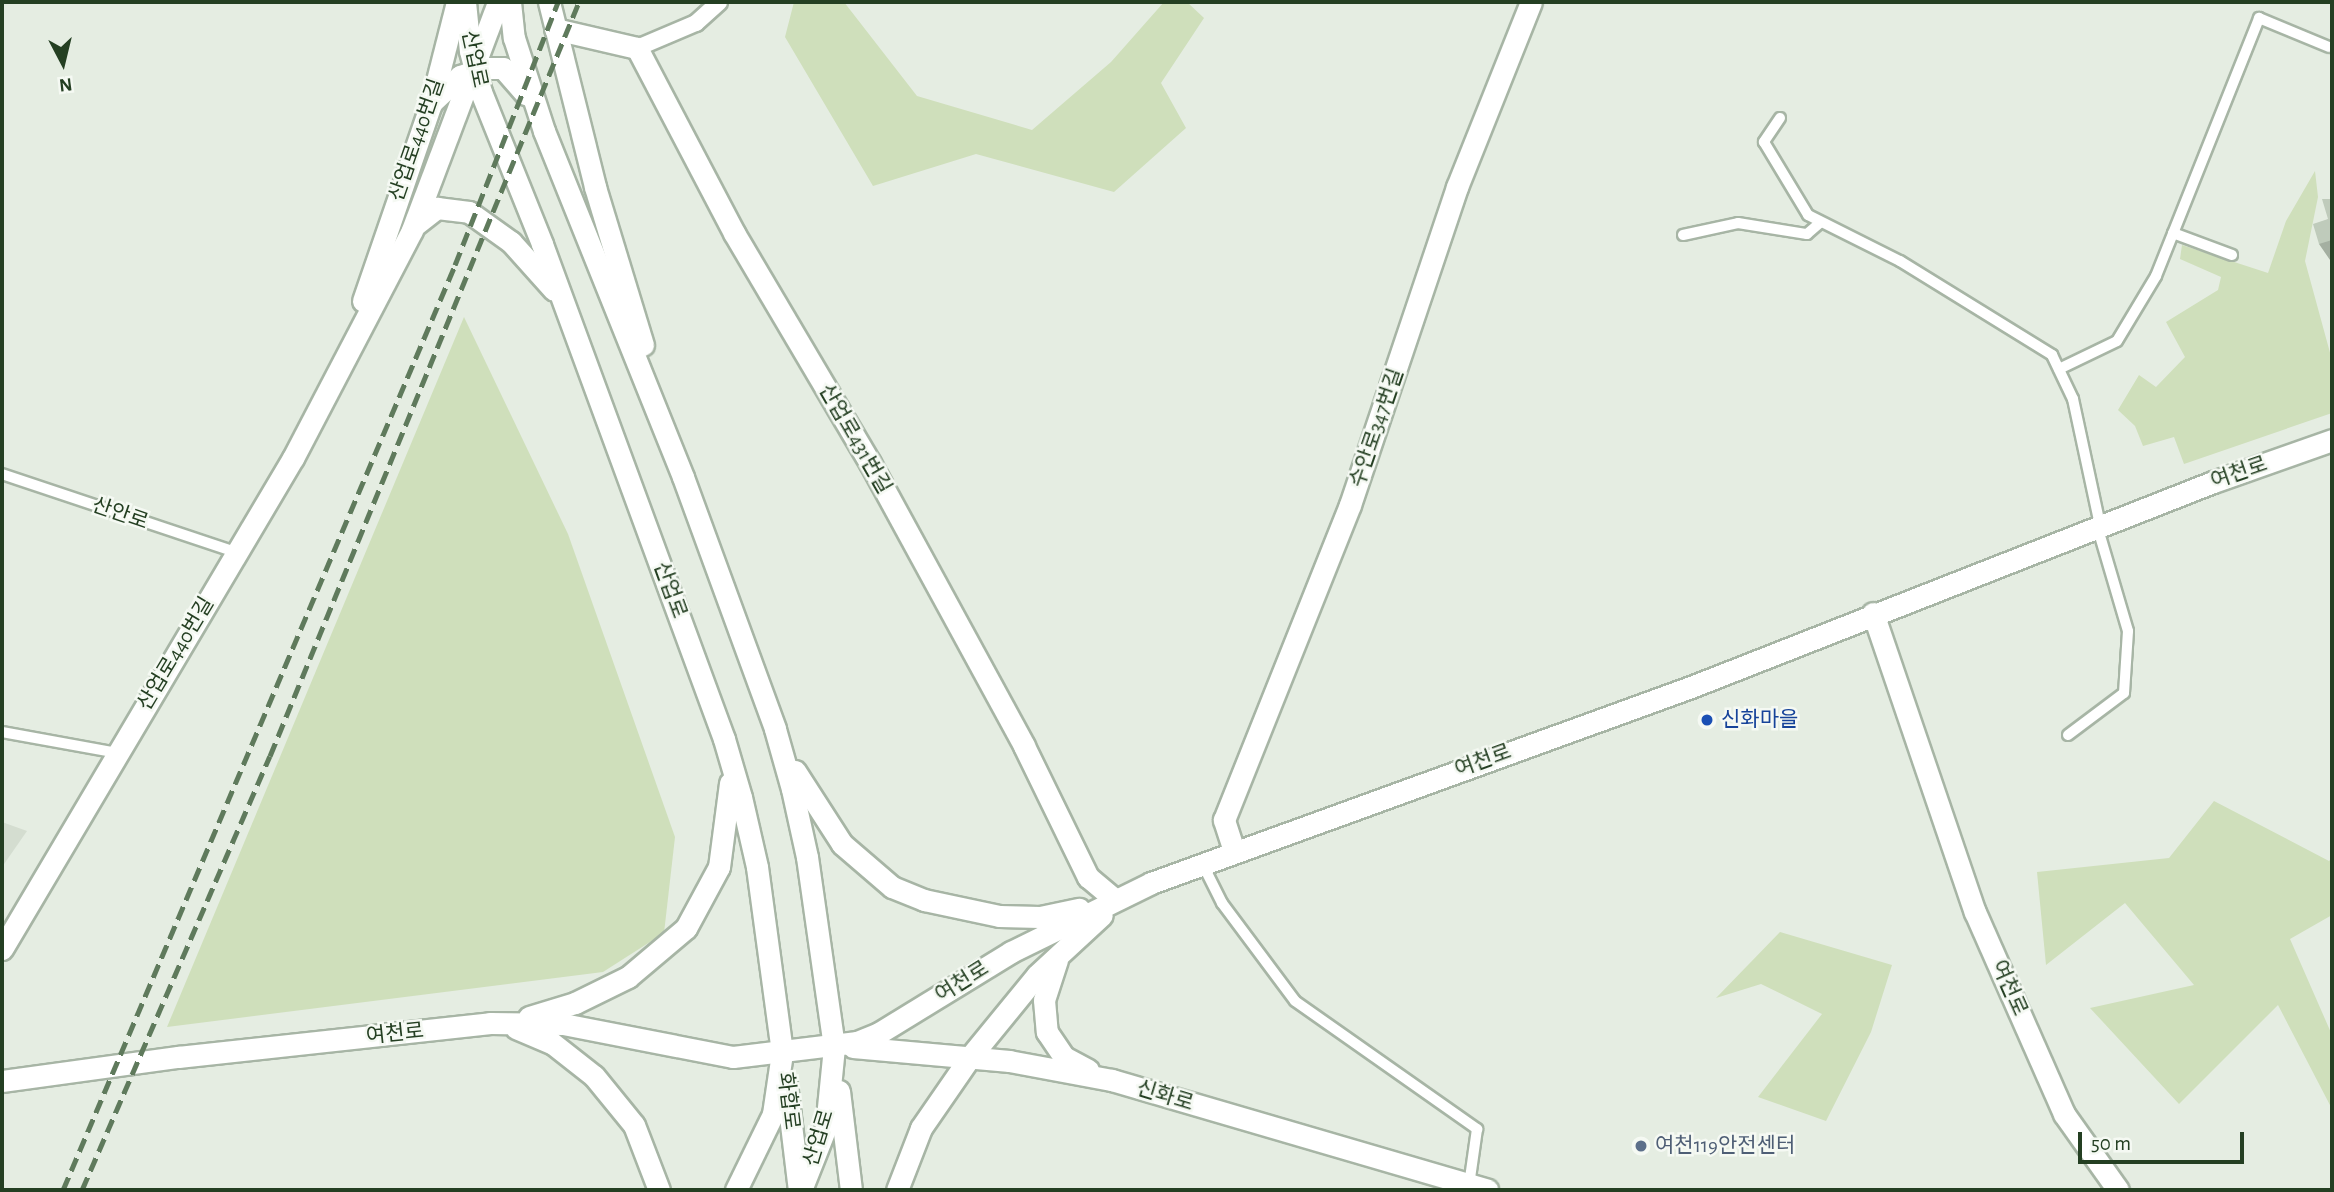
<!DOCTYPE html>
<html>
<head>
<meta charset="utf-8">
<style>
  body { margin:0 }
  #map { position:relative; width:2334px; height:1192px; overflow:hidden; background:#e5ede2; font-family:"Alegreya Sans","Noto Sans KR",sans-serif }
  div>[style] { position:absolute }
  .built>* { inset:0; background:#d4ddd0 }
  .green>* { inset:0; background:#cfdfbb }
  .roads { filter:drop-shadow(2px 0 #a7b5a5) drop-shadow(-2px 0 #a7b5a5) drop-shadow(0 2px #a7b5a5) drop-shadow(0 -2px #a7b5a5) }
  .service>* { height:10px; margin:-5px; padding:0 5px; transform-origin:5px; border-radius:5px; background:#fff }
  .pedestrian>* { height:16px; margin:-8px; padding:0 8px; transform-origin:8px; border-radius:8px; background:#fff }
  .minor>* { height:21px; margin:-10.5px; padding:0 10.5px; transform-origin:10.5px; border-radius:10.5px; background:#fff }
  .secondary>* { height:21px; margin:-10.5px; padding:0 10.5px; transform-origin:10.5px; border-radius:10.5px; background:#fff }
  .rail>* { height:5px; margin-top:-2.5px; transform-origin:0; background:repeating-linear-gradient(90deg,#5f7a5c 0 14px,transparent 0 21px) }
  .wall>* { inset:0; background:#a4afa1 }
  .building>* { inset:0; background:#bfcbbb }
  .dots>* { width:19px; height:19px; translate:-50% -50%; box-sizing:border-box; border:4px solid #f5f9f3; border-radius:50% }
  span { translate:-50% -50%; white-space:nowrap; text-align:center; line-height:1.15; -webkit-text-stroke:5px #f5f9f3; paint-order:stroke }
  .street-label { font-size:21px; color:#243f22 }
  .transit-label { font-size:21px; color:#164399 }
  .left { translate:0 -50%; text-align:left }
  .service-label { font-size:21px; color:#4e5e75 }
  .frame { position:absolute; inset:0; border:4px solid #243f22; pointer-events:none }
  .north { position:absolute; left:28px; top:28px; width:70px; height:70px; -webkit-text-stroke:5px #f5f9f3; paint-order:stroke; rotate:173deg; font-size:19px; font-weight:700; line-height:28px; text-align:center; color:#243f22 }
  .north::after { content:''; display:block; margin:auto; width:24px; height:32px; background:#243f22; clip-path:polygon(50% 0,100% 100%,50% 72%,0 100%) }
  .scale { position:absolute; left:2078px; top:1132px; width:166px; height:32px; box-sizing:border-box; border:4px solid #243f22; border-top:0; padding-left:9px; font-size:21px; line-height:24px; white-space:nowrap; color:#243f22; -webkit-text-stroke:5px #f5f9f3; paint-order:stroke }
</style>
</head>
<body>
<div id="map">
  <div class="built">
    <i style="clip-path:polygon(2px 822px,27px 831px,2px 867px)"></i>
  </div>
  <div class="green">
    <i style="clip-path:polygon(794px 2px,844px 2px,917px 96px,1032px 130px,1111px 62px,1164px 2px,1187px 2px,1204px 18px,1161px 83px,1186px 128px,1114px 192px,976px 154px,873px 186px,785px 37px)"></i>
    <i style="clip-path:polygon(2315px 171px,2318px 197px,2305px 261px,2332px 360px,2332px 413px,2184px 464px,2174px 437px,2143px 446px,2135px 426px,2118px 410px,2139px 375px,2156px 387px,2185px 357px,2166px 322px,2218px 290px,2221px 277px,2180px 259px,2182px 245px,2268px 273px,2286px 221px)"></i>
    <i style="clip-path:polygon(464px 317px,568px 534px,675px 837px,664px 933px,603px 972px,167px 1027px)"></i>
    <i style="clip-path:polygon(2214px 801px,2329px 861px,2332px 858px,2332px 915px,2290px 939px,2332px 1035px,2332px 1109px,2278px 1005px,2179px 1104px,2090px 1008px,2194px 985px,2125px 903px,2046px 965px,2037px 872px,2169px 858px)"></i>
    <i style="clip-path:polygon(1780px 932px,1892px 965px,1871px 1032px,1826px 1121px,1758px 1097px,1822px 1014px,1761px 984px,1716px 998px)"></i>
  </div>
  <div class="roads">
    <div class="service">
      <i style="left:1780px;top:118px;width:29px;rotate:124deg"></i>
      <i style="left:1764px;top:142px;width:85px;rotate:58.9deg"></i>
      <i style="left:1808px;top:215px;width:103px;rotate:26.6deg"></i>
      <i style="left:1900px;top:261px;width:179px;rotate:31.7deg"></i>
      <i style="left:2052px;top:355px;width:49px;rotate:64.5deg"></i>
      <i style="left:2073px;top:399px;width:129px;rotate:77.9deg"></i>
      <i style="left:2173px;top:233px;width:63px;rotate:20.4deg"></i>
      <i style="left:1683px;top:235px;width:56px;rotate:-12.3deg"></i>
      <i style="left:1738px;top:223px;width:70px;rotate:9.1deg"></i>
      <i style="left:1807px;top:234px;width:18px;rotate:-41deg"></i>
      <i style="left:2059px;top:369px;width:64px;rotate:-25.8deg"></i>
      <i style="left:2117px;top:341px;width:76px;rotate:-59deg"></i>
      <i style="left:2156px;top:276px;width:278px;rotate:-68.2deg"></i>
      <i style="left:2259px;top:18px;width:76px;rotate:22.5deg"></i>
      <i style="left:2px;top:474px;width:249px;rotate:18.5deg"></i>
      <i style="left:2px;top:732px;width:117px;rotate:10.3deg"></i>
      <i style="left:2068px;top:735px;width:70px;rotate:-36.9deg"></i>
      <i style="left:2124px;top:693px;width:62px;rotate:-86.3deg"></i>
      <i style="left:2128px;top:631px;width:109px;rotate:-106.4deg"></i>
      <i style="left:1202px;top:863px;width:45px;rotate:63.4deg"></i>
      <i style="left:1222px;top:903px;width:122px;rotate:53.3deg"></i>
      <i style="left:1295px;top:1001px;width:223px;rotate:35.1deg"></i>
      <i style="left:1477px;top:1129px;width:57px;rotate:98.1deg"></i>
    </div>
    <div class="pedestrian">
      <i style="left:637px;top:48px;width:64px;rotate:-23deg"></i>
      <i style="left:696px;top:23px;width:31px;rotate:-42deg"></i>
    </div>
    <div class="minor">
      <i style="left:555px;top:29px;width:84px;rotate:13deg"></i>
      <i style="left:637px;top:48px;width:209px;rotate:62.3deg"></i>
      <i style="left:734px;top:233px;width:267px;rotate:59.4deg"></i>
      <i style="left:870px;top:463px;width:322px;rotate:61.4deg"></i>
      <i style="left:1024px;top:746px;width:146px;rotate:64deg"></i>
      <i style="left:1088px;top:877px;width:35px;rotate:40deg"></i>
      <i style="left:1234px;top:851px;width:33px;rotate:-108deg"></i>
      <i style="left:1224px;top:820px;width:339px;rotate:-68.2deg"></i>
      <i style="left:1350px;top:505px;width:336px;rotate:-71.4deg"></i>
      <i style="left:1457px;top:187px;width:199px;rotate:-68.2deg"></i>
    </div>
    <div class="secondary">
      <i style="left:465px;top:2px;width:49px;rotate:84.2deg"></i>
      <i style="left:470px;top:51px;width:42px;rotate:75deg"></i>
      <i style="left:481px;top:92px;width:164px;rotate:68.1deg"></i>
      <i style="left:542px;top:244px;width:527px;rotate:69.81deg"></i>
      <i style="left:724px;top:739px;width:60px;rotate:73.7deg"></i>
      <i style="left:741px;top:797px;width:72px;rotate:77.1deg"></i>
      <i style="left:757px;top:867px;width:188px;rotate:82.3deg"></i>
      <i style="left:782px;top:1053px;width:62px;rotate:98.4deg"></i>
      <i style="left:773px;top:1114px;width:85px;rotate:116deg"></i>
      <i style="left:510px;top:2px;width:36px;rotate:84deg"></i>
      <i style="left:514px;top:38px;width:98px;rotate:72.1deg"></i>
      <i style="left:544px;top:131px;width:373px;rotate:68.1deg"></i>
      <i style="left:683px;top:477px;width:268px;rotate:69.9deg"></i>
      <i style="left:775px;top:729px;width:62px;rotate:74.2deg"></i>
      <i style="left:792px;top:789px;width:70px;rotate:77.6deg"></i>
      <i style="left:807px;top:857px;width:192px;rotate:81.9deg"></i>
      <i style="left:834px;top:1047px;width:80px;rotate:95.7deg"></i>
      <i style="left:826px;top:1127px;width:68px;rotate:111.6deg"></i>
      <i style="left:549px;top:2px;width:191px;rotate:76deg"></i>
      <i style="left:595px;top:187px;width:165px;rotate:73.1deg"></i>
      <i style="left:432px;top:102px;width:38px;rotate:-43deg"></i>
      <i style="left:460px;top:76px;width:25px;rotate:-18deg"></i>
      <i style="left:484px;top:68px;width:19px"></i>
      <i style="left:503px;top:68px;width:35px;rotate:49deg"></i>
      <i style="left:415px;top:225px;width:28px;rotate:-38deg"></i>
      <i style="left:437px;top:208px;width:32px;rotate:7deg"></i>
      <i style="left:469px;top:212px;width:52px;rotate:35.5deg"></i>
      <i style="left:511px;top:242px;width:64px;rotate:48.1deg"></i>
      <i style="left:363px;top:301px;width:208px;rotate:-71deg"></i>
      <i style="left:431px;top:104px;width:105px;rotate:-75.7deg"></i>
      <i style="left:1873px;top:613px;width:316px;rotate:71.2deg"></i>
      <i style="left:1975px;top:912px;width:221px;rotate:66.2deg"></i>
      <i style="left:2064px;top:1114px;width:93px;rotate:54.6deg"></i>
      <i style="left:795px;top:771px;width:87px;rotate:57.2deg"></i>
      <i style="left:842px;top:844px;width:66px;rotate:40.7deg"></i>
      <i style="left:892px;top:887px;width:35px;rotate:22deg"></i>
      <i style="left:924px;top:900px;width:77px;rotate:12deg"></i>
      <i style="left:999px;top:916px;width:41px;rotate:1.4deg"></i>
      <i style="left:1040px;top:917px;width:40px;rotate:-12deg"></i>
      <i style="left:2px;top:949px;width:571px;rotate:-59.35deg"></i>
      <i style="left:293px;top:458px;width:257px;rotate:-62.4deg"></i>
      <i style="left:412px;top:230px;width:244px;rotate:-69.3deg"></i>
      <i style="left:1057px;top:960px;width:42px;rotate:108deg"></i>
      <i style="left:1044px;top:1000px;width:32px;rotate:85deg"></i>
      <i style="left:1047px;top:1032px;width:30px;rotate:56deg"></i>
      <i style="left:1064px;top:1057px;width:27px;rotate:28deg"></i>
      <i style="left:529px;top:1017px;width:48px;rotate:-16.9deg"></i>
      <i style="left:575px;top:1003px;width:59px;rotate:-26.1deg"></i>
      <i style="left:628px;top:977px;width:76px;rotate:-40.2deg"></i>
      <i style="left:686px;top:928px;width:69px;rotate:-61.6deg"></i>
      <i style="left:719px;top:867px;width:85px;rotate:-82.5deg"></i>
      <i style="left:516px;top:1028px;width:39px;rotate:23deg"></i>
      <i style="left:552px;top:1043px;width:53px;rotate:38.2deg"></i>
      <i style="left:594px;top:1076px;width:63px;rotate:50.8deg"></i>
      <i style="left:634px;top:1125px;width:70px;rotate:69deg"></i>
      <i style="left:853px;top:1047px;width:157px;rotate:5.1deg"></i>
      <i style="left:1009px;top:1061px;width:105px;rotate:10.5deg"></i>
      <i style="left:1112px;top:1080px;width:391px;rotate:16.3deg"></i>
      <i style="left:2px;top:1081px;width:178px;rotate:-7.8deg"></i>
      <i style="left:178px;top:1057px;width:314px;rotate:-6.2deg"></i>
      <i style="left:490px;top:1023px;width:73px;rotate:0.8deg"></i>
      <i style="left:563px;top:1024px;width:173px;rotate:11deg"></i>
      <i style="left:733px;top:1057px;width:125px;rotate:-6.9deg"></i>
      <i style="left:857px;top:1042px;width:24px;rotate:-22deg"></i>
      <i style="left:879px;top:1033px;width:155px;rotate:-31.5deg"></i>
      <i style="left:1011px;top:952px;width:156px;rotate:-26.2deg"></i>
      <i style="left:1151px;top:883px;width:574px;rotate:-19.95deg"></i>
      <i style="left:1691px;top:687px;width:561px;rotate:-21.44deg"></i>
      <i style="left:2213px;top:482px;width:126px;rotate:-19.4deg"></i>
      <i style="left:786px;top:1083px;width:108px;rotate:83.1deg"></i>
      <i style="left:839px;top:1091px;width:100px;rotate:83.1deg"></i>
      <i style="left:897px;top:1190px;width:66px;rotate:-68.8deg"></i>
      <i style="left:921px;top:1128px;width:86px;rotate:-55.4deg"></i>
      <i style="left:970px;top:1057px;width:106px;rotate:-50.7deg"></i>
      <i style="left:1037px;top:975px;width:88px;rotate:-42.7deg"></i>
    </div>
  </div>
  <div class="rail">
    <i style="left:63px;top:1190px;width:1005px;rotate:-67.03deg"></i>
    <i style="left:455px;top:265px;width:282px;rotate:-68.6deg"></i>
    <i style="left:82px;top:1190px;width:473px;rotate:-66.6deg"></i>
    <i style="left:270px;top:756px;width:815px;rotate:-67.72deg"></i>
  </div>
  <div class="wall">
    <i style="clip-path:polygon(2332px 199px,2332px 259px,2330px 260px,2319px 244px,2328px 219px)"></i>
  </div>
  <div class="building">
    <i style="clip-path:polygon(2322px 199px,2332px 199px,2332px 240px,2319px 244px,2313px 224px,2328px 219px)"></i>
  </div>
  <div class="dots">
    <i style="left:1707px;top:720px;background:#1a4fb4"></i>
    <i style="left:1641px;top:1146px;background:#5c6f8a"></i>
  </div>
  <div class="street-label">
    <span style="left:474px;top:59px;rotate:78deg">산업로</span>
    <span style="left:417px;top:140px;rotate:-71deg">산업로440번길</span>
    <span style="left:1377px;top:428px;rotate:-71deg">수안로347번길</span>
    <span style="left:855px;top:439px;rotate:60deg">산업로431번길</span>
    <span style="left:2239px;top:473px;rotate:-19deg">여천로</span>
    <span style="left:120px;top:514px;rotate:19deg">산안로</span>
    <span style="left:670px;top:590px;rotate:70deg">산업로</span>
    <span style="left:176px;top:654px;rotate:-59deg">산업로440번길</span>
    <span style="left:1483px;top:761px;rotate:-20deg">여천로</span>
    <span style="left:962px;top:982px;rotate:-32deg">여천로</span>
    <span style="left:2009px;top:988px;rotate:66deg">여천로</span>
    <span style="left:395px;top:1034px;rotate:-6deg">여천로</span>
    <span style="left:1165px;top:1096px;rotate:17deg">신화로</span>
    <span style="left:788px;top:1101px;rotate:83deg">화합로</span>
    <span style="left:819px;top:1138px;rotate:-73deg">산업로</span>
  </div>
  <div class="transit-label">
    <span class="left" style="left:1721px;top:720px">신화마을</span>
  </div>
  <div class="service-label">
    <span class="left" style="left:1655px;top:1146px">여천119안전센터</span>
  </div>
  <div class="frame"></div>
  <div class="north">N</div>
  <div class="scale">50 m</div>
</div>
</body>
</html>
